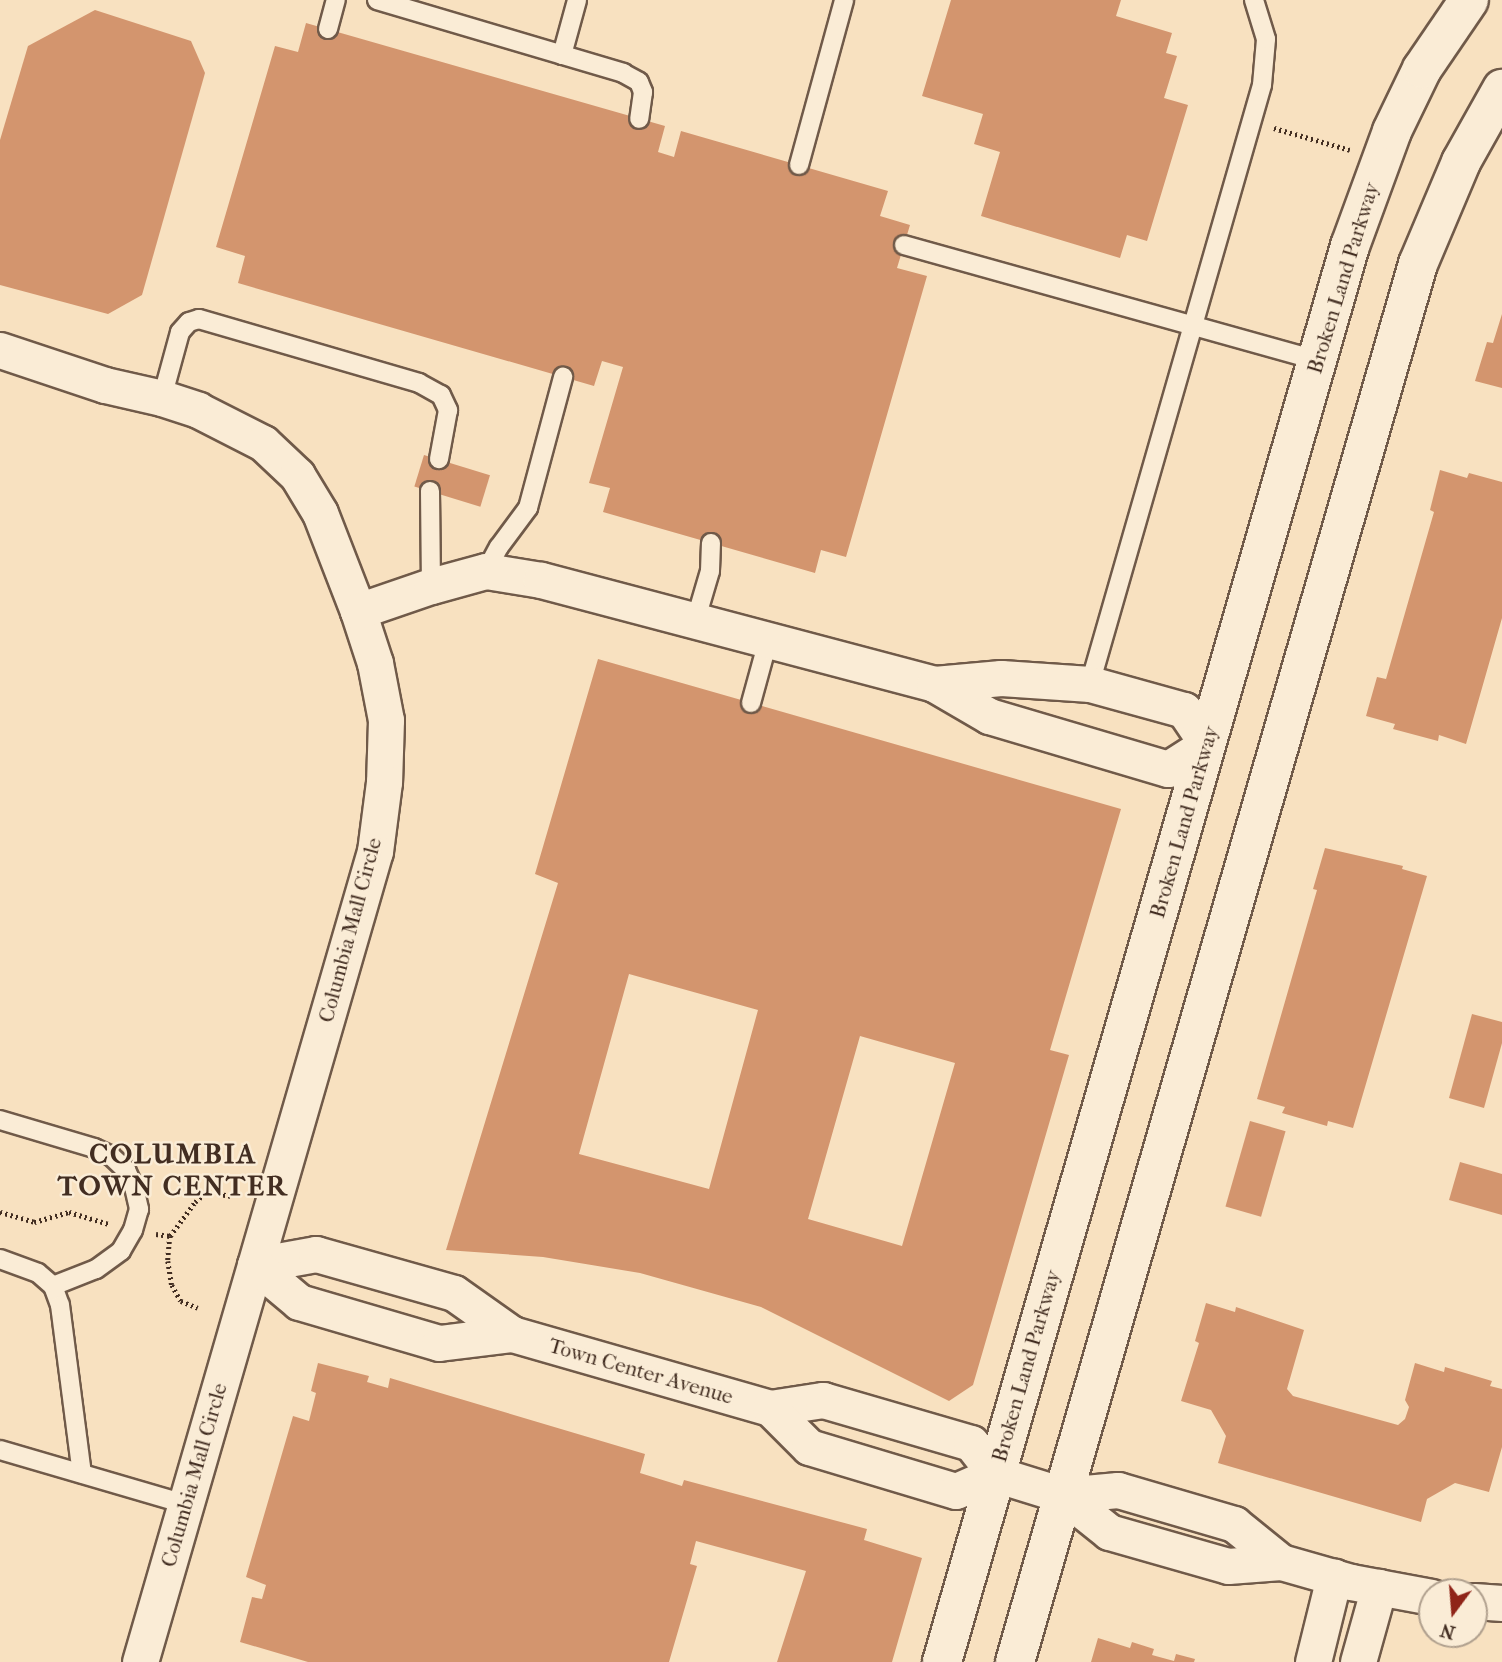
<!DOCTYPE html>
<html>
<head>
<meta charset="utf-8">
<style>
  body { margin:0 }
  #map { position:relative; width:1502px; height:1662px; overflow:hidden; background:#f8e1c0; font-family:"IM FELL French Canon",serif }
  div>[style] { position:absolute }
  .building>* { inset:0; background:#d3956e; transform-origin:0 0 }
  .path>* { height:4.5px; margin-top:-2.25px; transform-origin:0; background:repeating-linear-gradient(90deg,#422d21 0 2px,transparent 0 5.5px) }
  .roads { filter:drop-shadow(2px 0 #705a49) drop-shadow(-2px 0 #705a49) drop-shadow(0 2px #705a49) drop-shadow(0 -2px #705a49) }
  .service>* { height:18px; margin:-9px; padding:0 9px; transform-origin:9px; border-radius:9px; background:#faecd6 }
  .minor>* { height:35px; margin:-17.5px; padding:0 17.5px; transform-origin:17.5px; border-radius:17.5px; background:#faecd6 }
  .tertiary>* { height:38px; margin:-19px; padding:0 19px; transform-origin:19px; border-radius:19px; background:#faecd6 }
  span { translate:-50% -50%; white-space:nowrap; text-align:center; line-height:1.15; -webkit-text-stroke:5px #faecd6; paint-order:stroke }
  .street-label { font-size:21px; color:#422d21 }
  .district-label { font-size:28px; color:#422d21; font-weight:700; letter-spacing:2px }
  .north { position:absolute; left:1418px; top:1578px; width:70px; height:70px; box-sizing:border-box; background:#faecd6; border:2px solid #b0a08e; border-radius:50%; rotate:196deg; font-size:19px; font-weight:700; line-height:28px; text-align:center; color:#422d21 }
  .north::after { content:''; display:block; margin:auto; width:24px; height:32px; background:#8f2418; clip-path:polygon(50% 0,100% 100%,50% 72%,0 100%) }
</style>
</head>
<body>
<div id="map">
  <div class="building">
    <i style="clip-path:polygon(951px 0,1121px 0,1116px 16px,1172px 33px,1166px 53px,1177px 56px,1164px 98px,1188px 105px,1147px 241px,1127px 235px,1120px 258px,981px 216px,1000px 152px,974px 144px,983px 114px,922px 96px)"></i>
    <i style="clip-path:polygon(95px 10px,191px 41px,205px 73px,142px 295px,108px 314px,0 285px,0 140px,28px 46px)"></i>
    <i style="clip-path:polygon(306px 23px,665px 126px,658px 152px,674px 157px,681px 131px,888px 191px,880px 216px,910px 225px,897px 268px,927px 276px,846px 557px,821px 550px,815px 573px,603px 512px,610px 488px,589px 483px,623px 367px,602px 361px,594px 386px,238px 283px,245px 256px,216px 247px,275px 46px,298px 52px)"></i>
    <i style="clip-path:polygon(1502px 314px,1502px 388px,1475px 381px,1487px 342px,1493px 343px)"></i>
    <i style="left:424px;top:455px;width:69px;height:33px;rotate:17deg"></i>
    <i style="clip-path:polygon(1440px 470px,1467px 478px,1469px 473px,1502px 482px,1502px 618px,1466px 744px,1439px 735px,1438px 741px,1393px 729px,1395px 724px,1366px 716px,1377px 677px,1386px 679px,1434px 512px,1430px 510px)"></i>
    <i style="clip-path:polygon(evenodd,598px 659px,1121px 809px,1050px 1050px,1069px 1055px,973px 1385px,949px 1401px,761px 1307px,640px 1273px,543px 1257px,446px 1250px,558px 883px,535px 874px,598px 659px,629px 974px,758px 1010px,709px 1189px,579px 1154px,629px 974px,598px 659px,860px 1036px,955px 1063px,902px 1246px,808px 1219px,860px 1036px)"></i>
    <i style="clip-path:polygon(1325px 848px,1403px 866px,1402px 869px,1427px 876px,1353px 1128px,1328px 1121px,1327px 1126px,1282px 1113px,1285px 1107px,1257px 1099px,1317px 890px,1313px 889px)"></i>
    <i style="clip-path:polygon(1472px 1014px,1502px 1022px,1502px 1043px,1484px 1108px,1449px 1098px)"></i>
    <i style="left:1250px;top:1121px;width:37px;height:89px;rotate:16deg"></i>
    <i style="clip-path:polygon(1460px 1162px,1502px 1174px,1502px 1215px,1449px 1200px)"></i>
    <i style="clip-path:polygon(1206px 1303px,1235px 1312px,1236px 1307px,1304px 1330px,1287px 1389px,1293px 1396px,1398px 1425px,1405px 1419px,1409px 1407px,1405px 1400px,1415px 1363px,1444px 1372px,1445px 1367px,1492px 1381px,1490px 1386px,1502px 1389px,1502px 1447px,1489px 1492px,1455px 1483px,1427px 1499px,1421px 1522px,1218px 1463px,1226px 1436px,1211px 1410px,1181px 1401px,1199px 1343px,1195px 1341px)"></i>
    <i style="clip-path:polygon(318px 1363px,369px 1376px,367px 1382px,388px 1388px,390px 1378px,645px 1454px,640px 1473px,682px 1486px,684px 1480px,867px 1529px,864px 1540px,922px 1558px,892px 1662px,777px 1662px,806px 1571px,696px 1541px,690px 1564px,697px 1566px,669px 1662px,308px 1662px,240px 1642px,252px 1597px,262px 1599px,266px 1585px,246px 1577px,293px 1416px,309px 1421px,316px 1393px,311px 1391px)"></i>
    <i style="clip-path:polygon(1098px 1638px,1130px 1648px,1132px 1642px,1154px 1649px,1152px 1655px,1174px 1661px,1176px 1654px,1195px 1659px,1194px 1662px,1091px 1662px)"></i>
  </div>
  <div class="path">
    <i style="left:1274px;top:128px;width:79px;rotate:16.1deg"></i>
    <i style="left:0;top:1212px;width:35px;rotate:16deg"></i>
    <i style="left:34px;top:1222px;width:36px;rotate:-16deg"></i>
    <i style="left:69px;top:1212px;width:42px;rotate:16.7deg"></i>
    <i style="left:156px;top:1234px;width:14px;rotate:8deg"></i>
    <i style="left:170px;top:1236px;width:25px;rotate:95deg"></i>
    <i style="left:168px;top:1261px;width:24px;rotate:81deg"></i>
    <i style="left:172px;top:1285px;width:18px;rotate:61deg"></i>
    <i style="left:181px;top:1301px;width:18px;rotate:22deg"></i>
    <i style="left:170px;top:1236px;width:42px;rotate:-53.7deg"></i>
    <i style="left:195px;top:1202px;width:16px;rotate:-40deg"></i>
    <i style="left:207px;top:1192px;width:25px;rotate:9deg"></i>
  </div>
  <div class="roads">
    <div class="service">
      <i style="left:377px;top:0;width:257px;rotate:16.5deg"></i>
      <i style="left:623px;top:73px;width:18px;rotate:29deg"></i>
      <i style="left:639px;top:82px;width:11px;rotate:68deg"></i>
      <i style="left:643px;top:92px;width:27px;rotate:98deg"></i>
      <i style="left:328px;top:29px;width:30px;rotate:-75deg"></i>
      <i style="left:562px;top:55px;width:57px;rotate:-74.7deg"></i>
      <i style="left:799px;top:165px;width:171px;rotate:-74.7deg"></i>
      <i style="left:904px;top:245px;width:429px;rotate:15.6deg"></i>
      <i style="left:162px;top:398px;width:68px;rotate:-74.7deg"></i>
      <i style="left:180px;top:332px;width:13px;rotate:-48deg"></i>
      <i style="left:189px;top:322px;width:10px;rotate:-17deg"></i>
      <i style="left:199px;top:319px;width:229px;rotate:16.2deg"></i>
      <i style="left:419px;top:383px;width:25px;rotate:29deg"></i>
      <i style="left:441px;top:395px;width:17px;rotate:65deg"></i>
      <i style="left:448px;top:410px;width:50px;rotate:100.4deg"></i>
      <i style="left:430px;top:491px;width:95px;rotate:89.4deg"></i>
      <i style="left:486px;top:571px;width:27px;rotate:-62deg"></i>
      <i style="left:499px;top:547px;width:49px;rotate:-53.4deg"></i>
      <i style="left:528px;top:508px;width:136px;rotate:-75deg"></i>
      <i style="left:695px;top:622px;width:53px;rotate:-73.6deg"></i>
      <i style="left:710px;top:571px;width:28px;rotate:-88deg"></i>
      <i style="left:1090px;top:684px;width:623px;rotate:-73.98deg"></i>
      <i style="left:1262px;top:85px;width:46px;rotate:-85deg"></i>
      <i style="left:1266px;top:39px;width:41px;rotate:-107.1deg"></i>
      <i style="left:751px;top:703px;width:64px;rotate:-74.7deg"></i>
      <i style="left:0;top:1120px;width:98px;rotate:16.6deg"></i>
      <i style="left:94px;top:1148px;width:19px;rotate:25deg"></i>
      <i style="left:111px;top:1156px;width:21px;rotate:43deg"></i>
      <i style="left:126px;top:1170px;width:19px;rotate:65deg"></i>
      <i style="left:134px;top:1187px;width:23px;rotate:77deg"></i>
      <i style="left:139px;top:1209px;width:22px;rotate:106deg"></i>
      <i style="left:133px;top:1230px;width:24px;rotate:120deg"></i>
      <i style="left:121px;top:1251px;width:31px;rotate:144deg"></i>
      <i style="left:96px;top:1269px;width:46px;rotate:158.4deg"></i>
      <i style="left:0;top:1259px;width:40px;rotate:20.2deg"></i>
      <i style="left:38px;top:1273px;width:20px;rotate:41deg"></i>
      <i style="left:53px;top:1286px;width:20px;rotate:70deg"></i>
      <i style="left:60px;top:1305px;width:170px;rotate:82.6deg"></i>
      <i style="left:0;top:1450px;width:193px;rotate:16.3deg"></i>
    </div>
    <div class="minor">
      <i style="left:0;top:350px;width:111px;rotate:18.4deg"></i>
      <i style="left:105px;top:385px;width:58px;rotate:12.8deg"></i>
      <i style="left:162px;top:398px;width:38px;rotate:18deg"></i>
      <i style="left:198px;top:410px;width:73px;rotate:26.9deg"></i>
      <i style="left:263px;top:443px;width:47px;rotate:43.3deg"></i>
      <i style="left:297px;top:475px;width:44px;rotate:58.8deg"></i>
      <i style="left:320px;top:513px;width:105px;rotate:68.8deg"></i>
      <i style="left:358px;top:611px;width:55px;rotate:71.9deg"></i>
      <i style="left:375px;top:663px;width:58px;rotate:79.1deg"></i>
      <i style="left:386px;top:720px;width:62px;rotate:91.8deg"></i>
      <i style="left:384px;top:782px;width:70px;rotate:97.4deg"></i>
      <i style="left:375px;top:851px;width:844px;rotate:106.16deg"></i>
      <i style="left:358px;top:611px;width:77px;rotate:-18.9deg"></i>
      <i style="left:431px;top:586px;width:57px;rotate:-15.3deg"></i>
      <i style="left:486px;top:571px;width:56px;rotate:9.3deg"></i>
      <i style="left:541px;top:580px;width:407px;rotate:14.8deg"></i>
      <i style="left:934px;top:684px;width:64px;rotate:30.2deg"></i>
      <i style="left:989px;top:716px;width:187px;rotate:16.5deg"></i>
      <i style="left:1168px;top:769px;width:46px;rotate:-32.7deg"></i>
      <i style="left:1207px;top:744px;width:41px;rotate:-124.1deg"></i>
      <i style="left:1184px;top:710px;width:98px;rotate:-164.5deg"></i>
      <i style="left:1090px;top:684px;width:89px;rotate:-176.1deg"></i>
      <i style="left:1001px;top:678px;width:67px;rotate:174.9deg"></i>
      <i style="left:255px;top:1265px;width:62px;rotate:-10.2deg"></i>
      <i style="left:316px;top:1254px;width:143px;rotate:15.8deg"></i>
      <i style="left:454px;top:1293px;width:71px;rotate:35.3deg"></i>
      <i style="left:512px;top:1334px;width:268px;rotate:16deg"></i>
      <i style="left:770px;top:1408px;width:54px;rotate:-8.6deg"></i>
      <i style="left:823px;top:1400px;width:154px;rotate:16.2deg"></i>
      <i style="left:971px;top:1443px;width:39px;rotate:52deg"></i>
      <i style="left:995px;top:1474px;width:71px;rotate:17.2deg"></i>
      <i style="left:1063px;top:1495px;width:59px;rotate:38.8deg"></i>
      <i style="left:1109px;top:1532px;width:124px;rotate:15.9deg"></i>
      <i style="left:1228px;top:1566px;width:53px;rotate:-4.3deg"></i>
      <i style="left:1281px;top:1562px;width:73px;rotate:15.9deg"></i>
      <i style="left:1351px;top:1582px;width:82px;rotate:10.5deg"></i>
      <i style="left:255px;top:1265px;width:57px;rotate:40.1deg"></i>
      <i style="left:299px;top:1302px;width:146px;rotate:16.3deg"></i>
      <i style="left:439px;top:1343px;width:74px;rotate:-7deg"></i>
      <i style="left:770px;top:1408px;width:55px;rotate:45deg"></i>
      <i style="left:809px;top:1447px;width:153px;rotate:16.7deg"></i>
      <i style="left:956px;top:1491px;width:43px;rotate:-23.6deg"></i>
      <i style="left:1063px;top:1495px;width:55px;rotate:-5.2deg"></i>
      <i style="left:1118px;top:1490px;width:121px;rotate:16.3deg"></i>
      <i style="left:1234px;top:1524px;width:60px;rotate:39deg"></i>
      <i style="left:1474px;top:1601px;width:28px;rotate:4deg"></i>
      <i style="left:1313px;top:1662px;width:88px;rotate:-76.1deg"></i>
      <i style="left:1358px;top:1662px;width:78px;rotate:-74.4deg"></i>
    </div>
    <div class="tertiary">
      <i style="left:942px;top:1662px;width:1474px;rotate:-73.93deg"></i>
      <i style="left:1350px;top:246px;width:122px;rotate:-69.9deg"></i>
      <i style="left:1392px;top:131px;width:69px;rotate:-64.2deg"></i>
      <i style="left:1422px;top:69px;width:83px;rotate:-55.7deg"></i>
      <i style="left:1015px;top:1662px;width:1455px;rotate:-73.92deg"></i>
      <i style="left:1418px;top:264px;width:111px;rotate:-67.1deg"></i>
      <i style="left:1461px;top:162px;width:84px;rotate:-60.7deg"></i>
    </div>
  </div>
  <div class="street-label">
    <span style="left:1343px;top:278px;rotate:-73deg">Broken Land Parkway</span>
    <span style="left:1184px;top:822px;rotate:-74deg">Broken Land Parkway</span>
    <span style="left:350px;top:930px;rotate:-75deg">Columbia Mall Circle</span>
    <span style="left:1026px;top:1366px;rotate:-74deg">Broken Land Parkway</span>
    <span style="left:641px;top:1371px;rotate:16deg">Town Center Avenue</span>
    <span style="left:194px;top:1475px;rotate:-74deg">Columbia Mall Circle</span>
  </div>
  <div class="district-label">
    <span style="left:173px;top:1170px">COLUMBIA<br>TOWN CENTER</span>
  </div>
  <div class="north">N</div>
</div>
</body>
</html>
